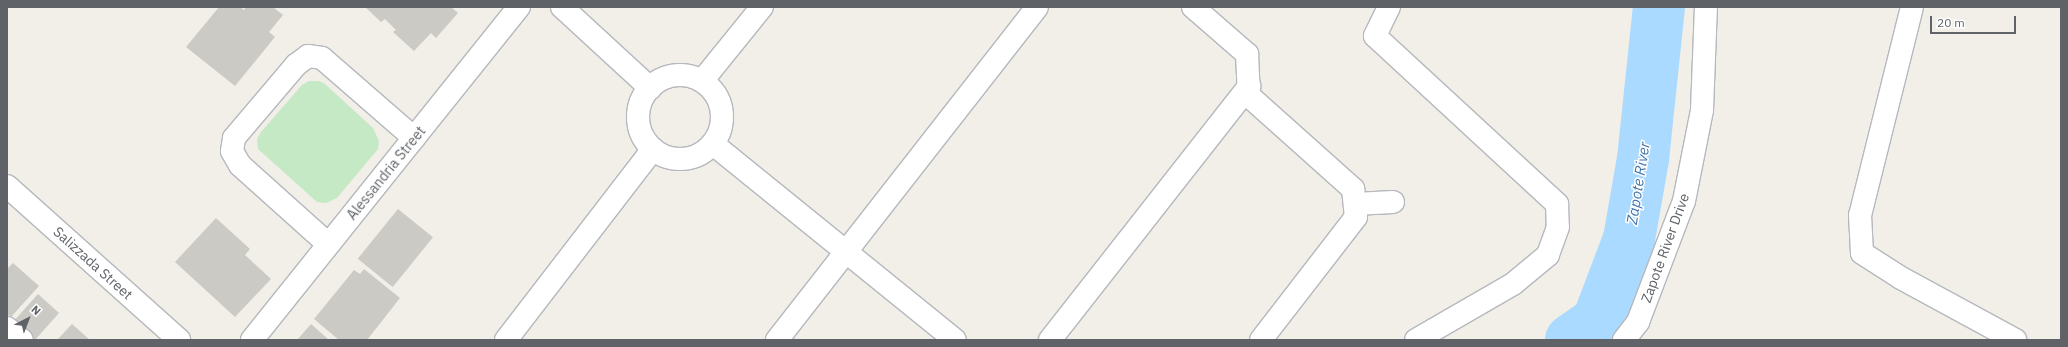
<!DOCTYPE html>
<html>
<head>
<meta charset="utf-8">
<style>
  body { margin:0 }
  #map { position:relative; width:2068px; height:347px; overflow:hidden; background:#f1efe8; font-family:"IBM Plex Sans",sans-serif }
  div>[style] { position:absolute }
  .green>* { inset:0; background:#c5e8c5 }
  .river>* { height:52px; margin:-26px; padding:0 26px; transform-origin:26px; border-radius:26px; background:#aadaff }
  .building>* { inset:0; background:#cccac5; transform-origin:0 0 }
  .roads { filter:drop-shadow(1px 0 #b5b8bc) drop-shadow(-1px 0 #b5b8bc) drop-shadow(0 1px #b5b8bc) drop-shadow(0 -1px #b5b8bc) }
  .street>* { height:22px; margin:-11px; padding:0 11px; transform-origin:11px; border-radius:11px; background:#fff }
  .street>.ring { margin:-11px; padding:0; box-sizing:content-box; background:none; border:22px solid #fff; border-radius:50% }
  .secondary>* { height:22px; margin:-11px; padding:0 11px; transform-origin:11px; border-radius:11px; background:#fff }
  span { translate:-50% -50%; white-space:nowrap; text-align:center; line-height:1.15; -webkit-text-stroke:3px #fff; paint-order:stroke }
  .street-label { font-size:14px; color:#5f6368 }
  .water-label { font-size:15px; color:#4174aa; font-style:italic }
  .frame { position:absolute; inset:0; border:8px solid #5f6368; pointer-events:none }
  .north { position:absolute; left:8px; top:299px; width:40px; height:40px; -webkit-text-stroke:3px #fff; paint-order:stroke; rotate:42deg; font-size:11px; font-weight:700; line-height:16px; text-align:center; color:#5f6368 }
  .north::after { content:''; display:block; margin:auto; width:14px; height:18px; background:#5f6368; clip-path:polygon(50% 0,100% 100%,50% 72%,0 100%) }
  .scale { position:absolute; left:1930px; top:16px; width:86px; height:18px; box-sizing:border-box; border:2px solid #5f6368; border-top:0; padding-left:5px; font-size:12px; line-height:14px; white-space:nowrap; color:#5f6368; -webkit-text-stroke:3px #fff; paint-order:stroke }
</style>
</head>
<body>
<div id="map">
  <div class="green">
    <i style="clip-path:polygon(309px 81px,319px 81px,325px 84px,373px 128px,379px 141px,378px 149px,337px 198px,326px 203px,317px 202px,258px 149px,257px 139px,261px 132px,302px 85px)"></i>
  </div>
  <div class="river">
    <i style="left:1571px;top:340px;width:33px;rotate:-35deg"></i>
    <i style="left:1598px;top:321px;width:88px;rotate:-69.3deg"></i>
    <i style="left:1629px;top:239px;width:81px;rotate:-80.1deg"></i>
    <i style="left:1643px;top:159px;width:153px;rotate:-84deg"></i>
  </div>
  <div class="building">
    <i style="clip-path:polygon(219px 7px,240px 7px,244px 10px,246px 7px,273px 7px,283px 15px,269px 32px,275px 37px,235px 86px,186px 47px)"></i>
    <i style="clip-path:polygon(365px 7px,451px 7px,458px 13px,436px 38px,431px 33px,414px 51px,393px 32px,396px 30px,385px 19px,381px 22px)"></i>
    <i style="left:398px;top:209px;width:45px;height:64px;rotate:39deg"></i>
    <i style="clip-path:polygon(216px 218px,250px 249px,245px 255px,271px 279px,235px 317px,175px 262px)"></i>
    <i style="clip-path:polygon(13px 263px,39px 286px,11px 317px,7px 314px,7px 269px)"></i>
    <i style="clip-path:polygon(364px 269px,400px 298px,367px 340px,339px 340px,314px 319px,354px 270px,360px 274px)"></i>
    <i style="clip-path:polygon(38px 294px,59px 313px,35px 340px,33px 340px,13px 322px)"></i>
    <i style="clip-path:polygon(72px 324px,90px 340px,57px 340px)"></i>
    <i style="clip-path:polygon(311px 324px,329px 340px,297px 340px)"></i>
  </div>
  <div class="roads">
    <div class="street">
      <i style="left:562px;top:7px;width:120px;rotate:42.6deg"></i>
      <i style="left:1193px;top:7px;width:72px;rotate:41deg"></i>
      <i style="left:1247px;top:54px;width:42px;rotate:87.3deg"></i>
      <i style="left:1249px;top:96px;width:140px;rotate:41.8deg"></i>
      <i style="left:1353px;top:189px;width:28px;rotate:84deg"></i>
      <i style="left:1356px;top:217px;width:155px;rotate:127.7deg"></i>
      <i style="left:1389px;top:7px;width:32px;rotate:116deg"></i>
      <i style="left:1375px;top:36px;width:248px;rotate:42.7deg"></i>
      <i style="left:1557px;top:204px;width:23px;rotate:88deg"></i>
      <i style="left:1558px;top:227px;width:30px;rotate:110deg"></i>
      <i style="left:1548px;top:255px;width:45px;rotate:140.4deg"></i>
      <i style="left:1513px;top:284px;width:112px;rotate:150deg"></i>
      <i style="left:1912px;top:7px;width:214px;rotate:104deg"></i>
      <i style="left:1860px;top:215px;width:38px;rotate:87deg"></i>
      <i style="left:1862px;top:253px;width:46px;rotate:32.7deg"></i>
      <i style="left:1901px;top:278px;width:130px;rotate:28.5deg"></i>
      <i class="ring" style="left:638px;top:75px;width:62px;height:62px"></i>
      <i style="left:702px;top:81px;width:95px;rotate:-51deg"></i>
      <i style="left:713px;top:144px;width:311px;rotate:39deg"></i>
      <i style="left:7px;top:186px;width:231px;rotate:41.8deg"></i>
      <i style="left:1355px;top:204px;width:38px;rotate:-3deg"></i>
      <i style="left:328px;top:244px;width:118px;rotate:-138.1deg"></i>
      <i style="left:240px;top:165px;width:16px;rotate:-120deg"></i>
      <i style="left:232px;top:151px;width:13px;rotate:-81deg"></i>
      <i style="left:234px;top:138px;width:96px;rotate:-49.7deg"></i>
      <i style="left:296px;top:65px;width:15px;rotate:-37deg"></i>
      <i style="left:308px;top:56px;width:14px;rotate:8deg"></i>
      <i style="left:322px;top:58px;width:122px;rotate:41deg"></i>
      <i style="left:7px;top:328px;width:19px;rotate:39deg"></i>
      <i style="left:252px;top:340px;width:427px;rotate:-51.3deg"></i>
      <i style="left:506px;top:340px;width:241px;rotate:-52.4deg"></i>
      <i style="left:777px;top:340px;width:422px;rotate:-52deg"></i>
      <i style="left:1050px;top:340px;width:323px;rotate:-51.9deg"></i>
    </div>
    <div class="secondary">
      <i style="left:1624px;top:340px;width:23px;rotate:-52deg"></i>
      <i style="left:1638px;top:322px;width:129px;rotate:-69.2deg"></i>
      <i style="left:1684px;top:201px;width:93px;rotate:-78.8deg"></i>
      <i style="left:1702px;top:110px;width:103px;rotate:-87.8deg"></i>
    </div>
  </div>
  <div class="street-label">
    <span style="left:386px;top:173px;rotate:-51deg">Alessandria Street</span>
    <span style="left:1665px;top:248px;rotate:-70deg">Zapote River Drive</span>
    <span style="left:93px;top:263px;rotate:42deg">Salizzada Street</span>
  </div>
  <div class="water-label">
    <span style="left:1638px;top:183px;rotate:-81deg">Zapote River</span>
  </div>
  <div class="frame"></div>
  <div class="north">N</div>
  <div class="scale">20 m</div>
</div>
</body>
</html>
